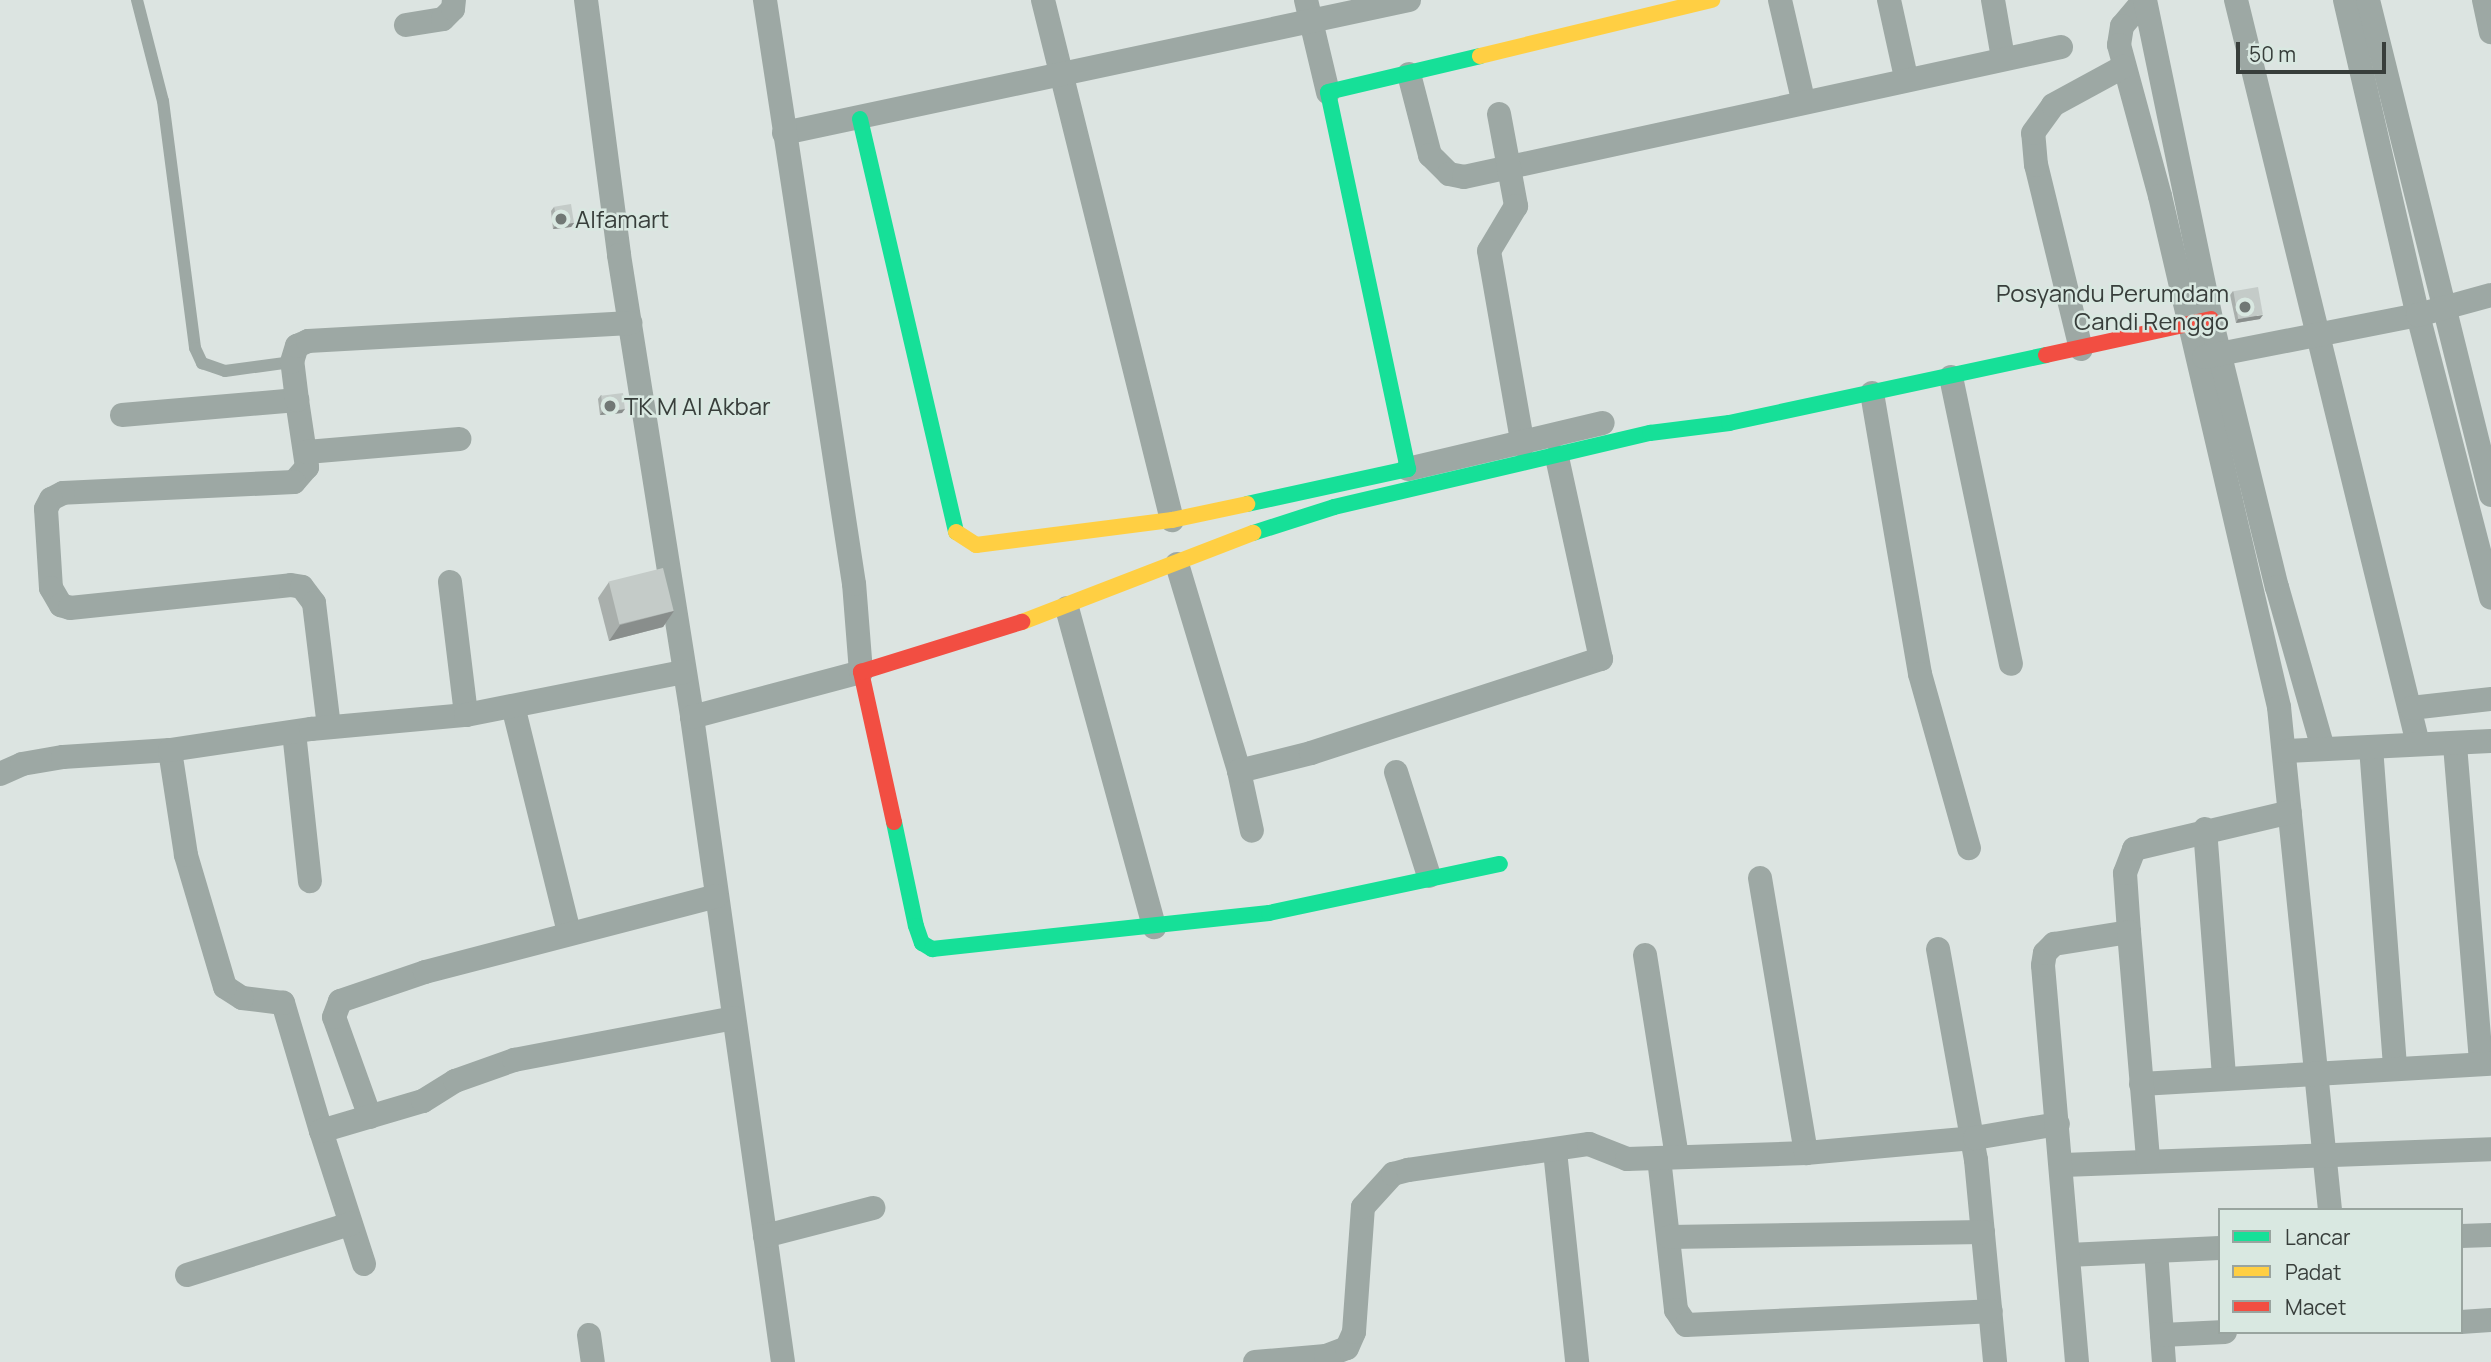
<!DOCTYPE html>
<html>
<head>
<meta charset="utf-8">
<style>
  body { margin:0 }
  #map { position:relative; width:2491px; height:1362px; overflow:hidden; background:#dce4e1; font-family:Manrope,sans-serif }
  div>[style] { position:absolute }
  .lane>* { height:12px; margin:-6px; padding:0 6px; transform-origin:6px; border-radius:6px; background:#9da8a4 }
  .street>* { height:24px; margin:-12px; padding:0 12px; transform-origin:12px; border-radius:12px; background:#9da8a4 }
  .fast>* { height:16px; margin:-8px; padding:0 8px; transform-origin:8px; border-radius:8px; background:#16e098 }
  .slow>* { height:16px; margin:-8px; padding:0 8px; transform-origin:8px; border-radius:8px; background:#ffcf43 }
  .jam>* { height:16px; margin:-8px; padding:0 8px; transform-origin:8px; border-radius:8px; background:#f24e42 }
  .wall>* { inset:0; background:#a9afac }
  .shaded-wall>* { inset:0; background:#898e8c }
  .building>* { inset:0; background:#c4cbc8; transform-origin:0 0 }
  .dots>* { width:19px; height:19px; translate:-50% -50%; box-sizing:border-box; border:4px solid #d9e8e1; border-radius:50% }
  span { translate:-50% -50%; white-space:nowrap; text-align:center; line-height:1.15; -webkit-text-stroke:5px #d9e8e1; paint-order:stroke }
  .poi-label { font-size:24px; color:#383e3b }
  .left { translate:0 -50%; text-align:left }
  .right { translate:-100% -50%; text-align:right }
  .legend { position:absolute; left:2218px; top:1208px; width:245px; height:126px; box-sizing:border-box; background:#d9e8e1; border:2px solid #99a49f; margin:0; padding:9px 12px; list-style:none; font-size:21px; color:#383e3b }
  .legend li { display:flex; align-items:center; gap:14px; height:35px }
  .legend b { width:35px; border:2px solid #99a49f }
  .scale { position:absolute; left:2236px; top:42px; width:150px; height:32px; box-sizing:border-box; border:4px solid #383e3b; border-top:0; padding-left:9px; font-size:21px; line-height:24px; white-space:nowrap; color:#383e3b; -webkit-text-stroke:5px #d9e8e1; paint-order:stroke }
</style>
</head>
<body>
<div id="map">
  <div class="lane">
    <i style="left:137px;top:0;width:104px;rotate:75.6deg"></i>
    <i style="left:163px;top:101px;width:249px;rotate:82.6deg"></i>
    <i style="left:195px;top:348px;width:17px;rotate:65deg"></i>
    <i style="left:202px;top:363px;width:24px;rotate:19deg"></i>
    <i style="left:225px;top:371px;width:68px;rotate:-7.7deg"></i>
  </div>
  <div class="street">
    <i style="left:586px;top:0;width:257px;rotate:82.6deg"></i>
    <i style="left:619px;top:255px;width:468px;rotate:81deg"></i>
    <i style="left:692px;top:717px;width:651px;rotate:81.97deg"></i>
    <i style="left:1043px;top:0;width:536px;rotate:76.07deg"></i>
    <i style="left:1306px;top:0;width:95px;rotate:76.6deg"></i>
    <i style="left:1780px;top:0;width:103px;rotate:77deg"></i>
    <i style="left:1889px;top:0;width:79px;rotate:77.6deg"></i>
    <i style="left:1993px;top:0;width:59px;rotate:80.2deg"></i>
    <i style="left:2144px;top:0;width:34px;rotate:130deg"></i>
    <i style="left:2122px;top:26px;width:19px;rotate:99deg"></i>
    <i style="left:2119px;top:45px;width:156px;rotate:74.8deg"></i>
    <i style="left:2160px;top:196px;width:525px;rotate:76.89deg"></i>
    <i style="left:2279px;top:707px;width:506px;rotate:84.21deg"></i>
    <i style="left:2145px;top:0;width:326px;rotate:78.3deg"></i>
    <i style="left:2211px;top:319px;width:276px;rotate:76.2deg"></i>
    <i style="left:2277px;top:587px;width:167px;rotate:74.1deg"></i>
    <i style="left:2236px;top:0;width:766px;rotate:76.25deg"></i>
    <i style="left:2345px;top:0;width:323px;rotate:77deg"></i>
    <i style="left:2418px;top:315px;width:292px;rotate:75.5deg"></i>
    <i style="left:2368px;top:0;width:510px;rotate:76.05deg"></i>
    <i style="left:2484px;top:0;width:33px;rotate:78deg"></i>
    <i style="left:406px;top:25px;width:37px;rotate:-9deg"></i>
    <i style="left:443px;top:19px;width:14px;rotate:-45deg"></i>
    <i style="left:453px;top:9px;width:9px;rotate:-84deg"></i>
    <i style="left:1409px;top:74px;width:84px;rotate:75.5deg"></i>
    <i style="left:1430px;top:155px;width:27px;rotate:45deg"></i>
    <i style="left:1449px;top:174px;width:15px;rotate:11deg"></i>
    <i style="left:1464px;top:177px;width:611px;rotate:-12.28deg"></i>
    <i style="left:1499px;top:114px;width:94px;rotate:79.5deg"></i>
    <i style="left:1516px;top:206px;width:52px;rotate:121deg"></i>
    <i style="left:1489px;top:251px;width:197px;rotate:80.1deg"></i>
    <i style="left:784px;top:133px;width:639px;rotate:-12.01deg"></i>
    <i style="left:2081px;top:349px;width:189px;rotate:-103.7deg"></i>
    <i style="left:2036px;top:165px;width:32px;rotate:-95deg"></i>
    <i style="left:2033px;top:133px;width:34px;rotate:-54deg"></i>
    <i style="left:2053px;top:105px;width:80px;rotate:-28.5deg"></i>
    <i style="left:2204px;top:357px;width:218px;rotate:-11.1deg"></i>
    <i style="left:2418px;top:315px;width:76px;rotate:-15.3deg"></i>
    <i style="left:1951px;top:377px;width:293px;rotate:78.2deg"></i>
    <i style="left:1872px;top:393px;width:285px;rotate:80.3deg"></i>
    <i style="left:1920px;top:674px;width:181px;rotate:74.3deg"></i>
    <i style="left:297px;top:400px;width:68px;rotate:81.5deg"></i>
    <i style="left:307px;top:467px;width:20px;rotate:131deg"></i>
    <i style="left:294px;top:482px;width:231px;rotate:177.3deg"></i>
    <i style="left:63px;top:493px;width:13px;rotate:153deg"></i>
    <i style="left:51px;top:499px;width:11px;rotate:117deg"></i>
    <i style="left:46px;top:509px;width:79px;rotate:86.4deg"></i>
    <i style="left:51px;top:588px;width:20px;rotate:60deg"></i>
    <i style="left:61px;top:605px;width:9px;rotate:18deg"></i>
    <i style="left:70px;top:608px;width:222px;rotate:-5.9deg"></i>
    <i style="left:291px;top:585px;width:11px;rotate:10deg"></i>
    <i style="left:302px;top:587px;width:20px;rotate:53deg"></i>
    <i style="left:314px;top:603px;width:125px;rotate:83.1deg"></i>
    <i style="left:122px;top:415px;width:176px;rotate:-4.9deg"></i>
    <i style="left:297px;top:400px;width:38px;rotate:-97deg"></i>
    <i style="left:292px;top:362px;width:17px;rotate:-73deg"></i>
    <i style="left:297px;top:346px;width:12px;rotate:-24deg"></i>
    <i style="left:308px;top:341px;width:323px;rotate:-3.2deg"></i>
    <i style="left:307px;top:452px;width:153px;rotate:-4.9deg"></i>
    <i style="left:1408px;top:469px;width:200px;rotate:-13.3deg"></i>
    <i style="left:1177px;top:564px;width:216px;rotate:73.3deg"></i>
    <i style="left:1239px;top:771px;width:61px;rotate:77.8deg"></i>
    <i style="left:450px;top:582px;width:134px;rotate:83.1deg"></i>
    <i style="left:1067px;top:608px;width:331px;rotate:74.7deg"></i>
    <i style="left:513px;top:706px;width:234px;rotate:76.1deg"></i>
    <i style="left:2411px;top:708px;width:81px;rotate:-6.4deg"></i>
    <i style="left:692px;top:717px;width:175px;rotate:-14.9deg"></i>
    <i style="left:861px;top:672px;width:88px;rotate:-94.5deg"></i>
    <i style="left:854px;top:584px;width:591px;rotate:-98.67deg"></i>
    <i style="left:294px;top:732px;width:150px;rotate:83.9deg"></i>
    <i style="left:2455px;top:745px;width:320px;rotate:85.3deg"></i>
    <i style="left:2371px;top:747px;width:320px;rotate:85.7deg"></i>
    <i style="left:2287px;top:751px;width:204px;rotate:-2.8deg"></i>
    <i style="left:1239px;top:771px;width:74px;rotate:-14deg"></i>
    <i style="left:1311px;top:753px;width:305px;rotate:-18deg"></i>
    <i style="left:1601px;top:659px;width:207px;rotate:-102.3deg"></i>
    <i style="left:1396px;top:772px;width:109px;rotate:72.4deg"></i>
    <i style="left:0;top:774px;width:24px;rotate:-24deg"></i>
    <i style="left:22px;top:764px;width:42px;rotate:-9.7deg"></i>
    <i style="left:63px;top:757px;width:107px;rotate:-3.7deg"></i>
    <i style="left:2205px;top:829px;width:250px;rotate:85.6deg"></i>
    <i style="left:1760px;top:878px;width:279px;rotate:80.5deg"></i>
    <i style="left:2129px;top:932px;width:59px;rotate:-93.9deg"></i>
    <i style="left:2125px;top:873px;width:26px;rotate:-69deg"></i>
    <i style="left:2134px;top:849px;width:160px;rotate:-13.3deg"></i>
    <i style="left:1938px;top:949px;width:214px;rotate:79.8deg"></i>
    <i style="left:1976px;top:1160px;width:203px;rotate:84.6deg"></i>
    <i style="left:1645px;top:955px;width:204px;rotate:81deg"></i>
    <i style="left:2141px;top:1084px;width:351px;rotate:-3.3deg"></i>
    <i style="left:370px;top:1117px;width:106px;rotate:-109.8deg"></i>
    <i style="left:334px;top:1017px;width:17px;rotate:-69deg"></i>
    <i style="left:340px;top:1001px;width:90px;rotate:-18.8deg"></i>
    <i style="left:425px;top:972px;width:301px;rotate:-14.6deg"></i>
    <i style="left:321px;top:1131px;width:134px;rotate:-106.5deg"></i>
    <i style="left:283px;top:1003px;width:41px;rotate:-173deg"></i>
    <i style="left:242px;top:998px;width:20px;rotate:-147deg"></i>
    <i style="left:225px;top:987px;width:138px;rotate:-106.5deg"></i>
    <i style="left:186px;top:855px;width:106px;rotate:-98.7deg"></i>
    <i style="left:170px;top:750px;width:143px;rotate:-8.5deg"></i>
    <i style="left:311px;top:729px;width:156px;rotate:-5.2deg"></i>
    <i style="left:466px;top:715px;width:222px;rotate:-11.2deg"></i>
    <i style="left:1555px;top:1151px;width:212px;rotate:84deg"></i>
    <i style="left:1659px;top:1158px;width:153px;rotate:83.6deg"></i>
    <i style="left:1676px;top:1310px;width:18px;rotate:56deg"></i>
    <i style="left:1686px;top:1325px;width:305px;rotate:-2.6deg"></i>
    <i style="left:2063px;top:1165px;width:428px;rotate:-2.1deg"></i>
    <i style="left:765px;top:1236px;width:112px;rotate:-14.5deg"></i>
    <i style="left:2461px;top:1236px;width:30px;rotate:-2deg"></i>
    <i style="left:1669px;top:1237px;width:314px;rotate:-0.9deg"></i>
    <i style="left:2156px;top:1251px;width:111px;rotate:85.9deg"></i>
    <i style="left:2068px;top:1255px;width:152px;rotate:-2.6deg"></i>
    <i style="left:364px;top:1264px;width:140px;rotate:-107.9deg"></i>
    <i style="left:321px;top:1131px;width:106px;rotate:-16.4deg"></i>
    <i style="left:423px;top:1101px;width:38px;rotate:-32deg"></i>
    <i style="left:455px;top:1081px;width:63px;rotate:-19.6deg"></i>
    <i style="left:514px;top:1060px;width:224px;rotate:-10.8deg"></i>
    <i style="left:187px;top:1275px;width:171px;rotate:-17.4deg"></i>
    <i style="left:2461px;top:1322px;width:30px;rotate:-4deg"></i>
    <i style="left:589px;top:1335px;width:27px;rotate:82deg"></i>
    <i style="left:2162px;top:1335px;width:63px;rotate:-2.7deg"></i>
    <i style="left:1255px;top:1362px;width:71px;rotate:-4.8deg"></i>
    <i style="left:1326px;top:1356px;width:22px;rotate:-21deg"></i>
    <i style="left:1347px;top:1348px;width:17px;rotate:-66deg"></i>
    <i style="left:1354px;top:1332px;width:125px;rotate:-85.9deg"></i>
    <i style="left:1363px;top:1207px;width:45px;rotate:-47.7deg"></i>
    <i style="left:1393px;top:1174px;width:16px;rotate:-15deg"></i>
    <i style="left:1408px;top:1170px;width:183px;rotate:-8.2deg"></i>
    <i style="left:1589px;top:1144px;width:41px;rotate:21.5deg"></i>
    <i style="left:1627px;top:1159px;width:179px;rotate:-1.9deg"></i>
    <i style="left:1806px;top:1153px;width:170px;rotate:-5.1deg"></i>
    <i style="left:1975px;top:1138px;width:84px;rotate:-9.6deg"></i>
    <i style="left:2077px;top:1362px;width:398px;rotate:-94.9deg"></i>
    <i style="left:2043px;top:965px;width:12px;rotate:-81deg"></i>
    <i style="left:2045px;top:953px;width:13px;rotate:-45deg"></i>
    <i style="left:2054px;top:944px;width:76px;rotate:-9.1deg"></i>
    <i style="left:2129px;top:932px;width:229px;rotate:85.2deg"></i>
  </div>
  <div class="fast">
    <i style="left:860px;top:119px;width:424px;rotate:76.9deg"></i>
    <i style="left:1247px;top:504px;width:165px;rotate:-12.3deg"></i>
    <i style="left:1408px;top:469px;width:385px;rotate:-102deg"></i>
    <i style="left:1328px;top:92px;width:156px;rotate:-13.3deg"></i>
    <i style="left:1253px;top:533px;width:85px;rotate:-17.8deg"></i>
    <i style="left:1334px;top:507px;width:325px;rotate:-13.2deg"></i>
    <i style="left:1650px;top:433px;width:80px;rotate:-7.2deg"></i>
    <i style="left:1729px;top:423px;width:324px;rotate:-12.1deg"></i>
    <i style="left:894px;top:822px;width:106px;rotate:78.1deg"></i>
    <i style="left:916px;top:926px;width:18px;rotate:71deg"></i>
    <i style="left:922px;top:943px;width:12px;rotate:31deg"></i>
    <i style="left:932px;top:949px;width:339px;rotate:-6.1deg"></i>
    <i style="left:1269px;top:913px;width:236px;rotate:-12deg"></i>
  </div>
  <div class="slow">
    <i style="left:1480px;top:56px;width:239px;rotate:-13.6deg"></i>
    <i style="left:956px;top:532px;width:24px;rotate:33deg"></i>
    <i style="left:976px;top:545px;width:198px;rotate:-7.3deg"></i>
    <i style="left:1172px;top:520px;width:77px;rotate:-12deg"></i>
    <i style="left:1022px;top:622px;width:248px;rotate:-21.1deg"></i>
  </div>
  <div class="jam">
    <i style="left:2046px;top:355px;width:169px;rotate:-12.3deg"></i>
    <i style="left:894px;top:822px;width:154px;rotate:-102.4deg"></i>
    <i style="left:861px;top:672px;width:169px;rotate:-17.3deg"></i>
  </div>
  <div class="wall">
    <i style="clip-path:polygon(554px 207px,574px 223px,571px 227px,553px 229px,551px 211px)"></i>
    <i style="clip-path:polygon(2233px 291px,2260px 319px,2236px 323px,2230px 295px)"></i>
    <i style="clip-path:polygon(601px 395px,622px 413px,600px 415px,598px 399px)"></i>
    <i style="clip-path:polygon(609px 582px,674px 611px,663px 627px,609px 641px,598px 598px)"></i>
  </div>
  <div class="shaded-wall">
    <i style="clip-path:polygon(574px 223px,571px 227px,553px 229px,556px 225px)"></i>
    <i style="clip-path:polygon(2263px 315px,2260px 319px,2236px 323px,2238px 319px)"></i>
    <i style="clip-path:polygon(625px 409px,622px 413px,600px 415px,603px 411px)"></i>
    <i style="clip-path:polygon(674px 611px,663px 627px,609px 641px,620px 625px)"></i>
  </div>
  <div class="building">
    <i style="left:571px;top:204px;width:19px;height:17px;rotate:81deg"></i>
    <i style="left:2258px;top:287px;width:28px;height:25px;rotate:80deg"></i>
    <i style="left:623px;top:393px;width:16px;height:22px;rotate:83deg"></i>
    <i style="left:663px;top:568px;width:44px;height:56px;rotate:76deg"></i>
  </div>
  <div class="dots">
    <i style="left:561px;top:219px;background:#717875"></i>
    <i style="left:2245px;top:307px;background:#717875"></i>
    <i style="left:610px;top:406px;background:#717875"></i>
  </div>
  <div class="poi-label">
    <span class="left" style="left:575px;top:219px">Alfamart</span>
    <span class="right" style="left:2229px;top:307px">Posyandu Perumdam<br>Candi Renggo</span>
    <span class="left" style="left:624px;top:406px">TK M Al Akbar</span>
  </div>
  <ul class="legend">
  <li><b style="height:9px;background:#16e098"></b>Lancar</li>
  <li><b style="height:9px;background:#ffcf43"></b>Padat</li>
  <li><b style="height:9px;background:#f24e42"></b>Macet</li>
  </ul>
  <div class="scale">50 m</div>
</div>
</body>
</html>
